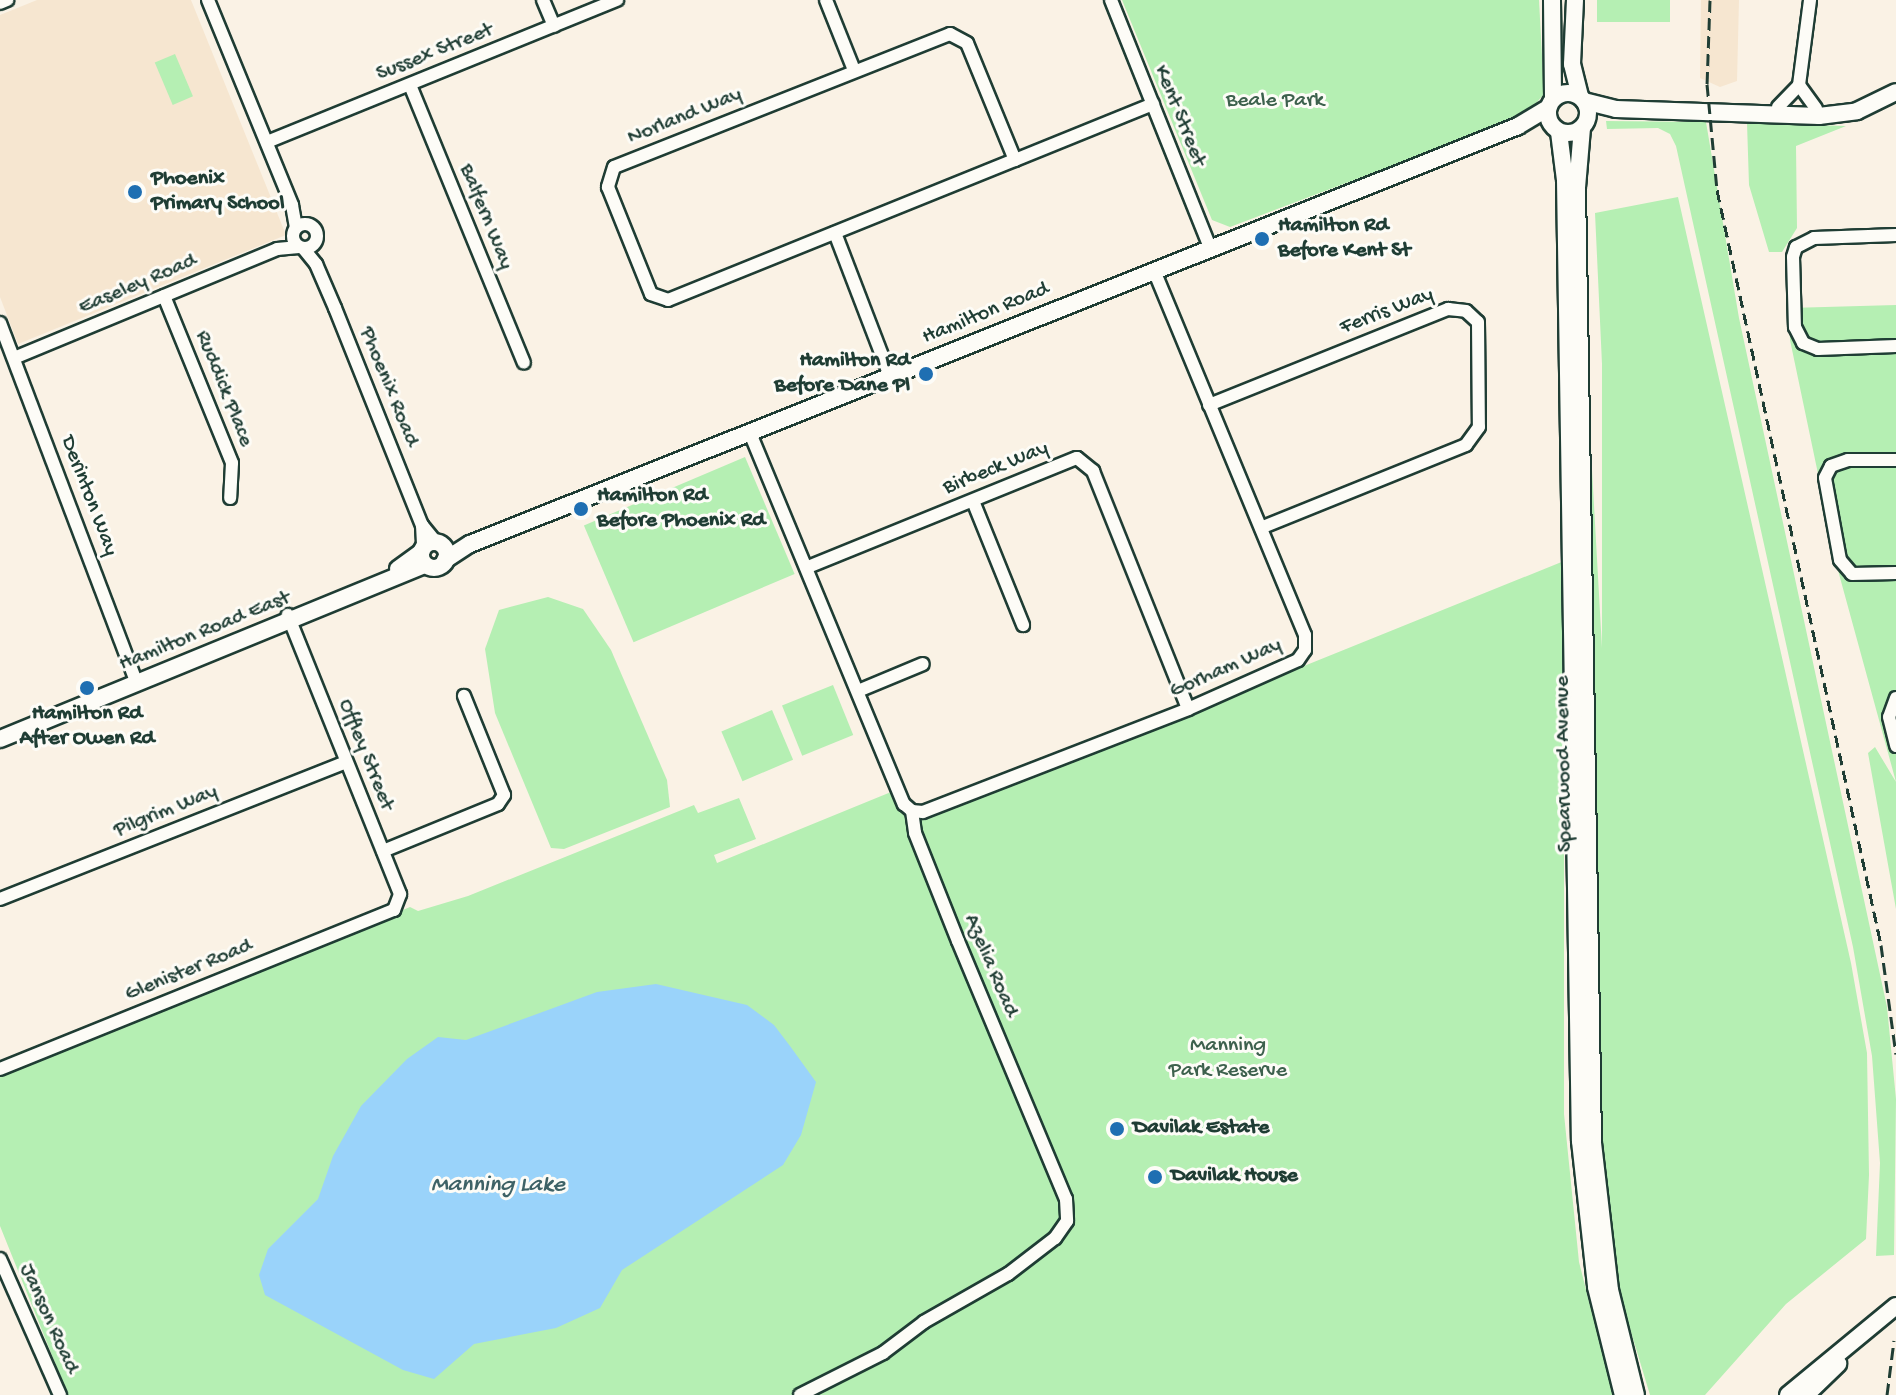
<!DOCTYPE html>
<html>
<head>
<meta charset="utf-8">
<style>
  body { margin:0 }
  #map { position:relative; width:1896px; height:1395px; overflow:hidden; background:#faf2e5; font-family:"Gochi Hand",sans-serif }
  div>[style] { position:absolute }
  .built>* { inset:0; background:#f6e6d0 }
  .green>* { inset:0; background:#b5efb3; transform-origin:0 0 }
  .water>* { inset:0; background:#9ad3fa }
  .roads { filter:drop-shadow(2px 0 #1f3d34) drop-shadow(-2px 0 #1f3d34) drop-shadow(0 2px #1f3d34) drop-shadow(0 -2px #1f3d34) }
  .minor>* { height:12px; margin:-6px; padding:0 6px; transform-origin:6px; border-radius:6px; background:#fdfcf7 }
  .minor>.ring { margin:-6px; padding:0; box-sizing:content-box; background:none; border:12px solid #fdfcf7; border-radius:50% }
  .major>* { height:16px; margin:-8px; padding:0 8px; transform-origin:8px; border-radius:8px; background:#fdfcf7 }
  .major>.ring { margin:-8px; padding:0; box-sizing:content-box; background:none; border:16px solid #fdfcf7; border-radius:50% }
  .rail>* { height:3px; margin-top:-1.5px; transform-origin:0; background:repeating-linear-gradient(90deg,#1f3d34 0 12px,transparent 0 18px) }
  .dots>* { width:22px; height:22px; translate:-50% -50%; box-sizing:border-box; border:4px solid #fdfcf7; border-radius:50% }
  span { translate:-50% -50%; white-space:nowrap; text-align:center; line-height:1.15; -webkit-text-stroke:6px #fdfcf7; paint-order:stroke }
  .street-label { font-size:22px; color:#1f3d34 }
  .park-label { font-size:22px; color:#3d614d }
  .poi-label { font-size:22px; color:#1f3d34; font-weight:700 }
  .left { translate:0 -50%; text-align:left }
  .right { translate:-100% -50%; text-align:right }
  .water-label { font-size:24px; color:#3e6266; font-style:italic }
</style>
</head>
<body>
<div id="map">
  <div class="built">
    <i style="clip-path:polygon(37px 0,191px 0,286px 235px,18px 344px,0 297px,0 15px)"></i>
    <i style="clip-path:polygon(1701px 0,1739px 0,1737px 81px,1720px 87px,1700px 78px)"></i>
  </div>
  <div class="green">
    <i style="clip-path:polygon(1122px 0,1539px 0,1544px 94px,1526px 115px,1230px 227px,1212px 220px)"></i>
    <i style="left:1597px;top:0;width:73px;height:22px"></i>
    <i style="left:175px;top:54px;width:46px;height:22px;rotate:67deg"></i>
    <i style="clip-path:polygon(1606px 121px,1706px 122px,1739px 318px,1887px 1007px,1896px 1099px,1894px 1255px,1876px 1256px,1880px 1163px,1872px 1056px,1853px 947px,1676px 146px,1670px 134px,1658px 128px,1607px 129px)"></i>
    <i style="clip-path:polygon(1747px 123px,1846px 126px,1796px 146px,1797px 228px,1782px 252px,1769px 252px,1749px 185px)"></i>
    <i style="clip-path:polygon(1678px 197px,1851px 963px,1867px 1053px,1869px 1175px,1866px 1239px,1786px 1304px,1705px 1395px,1650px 1395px,1612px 1269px,1600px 1155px,1588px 398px,1602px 648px,1602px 364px,1595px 213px)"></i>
    <i style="clip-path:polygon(1896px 305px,1896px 909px,1868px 753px,1875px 747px,1896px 782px,1839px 574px,1790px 340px,1789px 308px)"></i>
    <i style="left:745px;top:457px;width:127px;height:175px;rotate:67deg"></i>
    <i style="clip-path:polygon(1564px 561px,1564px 1114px,1579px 1262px,1613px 1395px,68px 1395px,0 1226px,0 1072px,120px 1029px,410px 907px,418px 911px,468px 896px,694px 805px,698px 813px,739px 798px,756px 839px,714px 855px,717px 863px,891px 792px,899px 811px,930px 817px)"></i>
    <i style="clip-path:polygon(548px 597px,583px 609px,611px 650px,667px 780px,670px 807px,564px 849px,551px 848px,495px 713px,485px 649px,499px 610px)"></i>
    <i style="left:833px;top:685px;width:54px;height:55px;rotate:68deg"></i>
    <i style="left:772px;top:710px;width:54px;height:55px;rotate:67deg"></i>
  </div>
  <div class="water">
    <i style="clip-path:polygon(656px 984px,747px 1005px,774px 1025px,790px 1046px,816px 1082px,801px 1135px,783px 1165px,622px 1270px,600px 1308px,556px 1328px,474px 1344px,434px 1379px,403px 1370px,265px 1295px,259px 1275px,268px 1249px,318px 1199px,333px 1156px,361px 1106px,407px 1059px,438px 1037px,466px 1040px,597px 992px)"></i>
  </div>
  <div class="roads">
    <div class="minor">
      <i style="left:208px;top:0;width:222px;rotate:67.7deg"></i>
      <i style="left:292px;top:205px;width:23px;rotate:80deg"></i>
      <i style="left:543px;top:0;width:28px;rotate:67deg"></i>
      <i style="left:826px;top:0;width:75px;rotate:68.2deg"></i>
      <i style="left:1111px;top:0;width:266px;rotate:68.2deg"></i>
      <i style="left:0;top:3px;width:8px;rotate:-23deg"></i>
      <i style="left:410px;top:85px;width:300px;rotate:67.7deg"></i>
      <i style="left:1799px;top:85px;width:29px;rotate:54deg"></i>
      <i style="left:1778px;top:107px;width:30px;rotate:-46deg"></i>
      <i style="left:1799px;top:85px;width:86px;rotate:-82.6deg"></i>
      <i style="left:267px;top:142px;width:378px;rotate:-22.1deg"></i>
      <i style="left:1015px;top:160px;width:126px;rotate:-112.3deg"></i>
      <i style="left:967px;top:43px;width:19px;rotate:-152deg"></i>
      <i style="left:950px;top:34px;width:361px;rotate:158.4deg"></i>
      <i style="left:614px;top:167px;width:21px;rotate:107deg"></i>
      <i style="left:608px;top:187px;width:115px;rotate:68.1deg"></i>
      <i style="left:651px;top:294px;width:18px;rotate:19deg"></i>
      <i style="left:668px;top:300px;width:374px;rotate:-22deg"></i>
      <i style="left:1015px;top:160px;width:149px;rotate:-22.1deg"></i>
      <i class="ring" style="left:293px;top:224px;width:12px;height:12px"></i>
      <i style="left:835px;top:233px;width:153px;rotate:69deg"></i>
      <i style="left:1896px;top:235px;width:82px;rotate:177.9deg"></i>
      <i style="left:1814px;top:238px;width:20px;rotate:153deg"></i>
      <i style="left:1796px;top:247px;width:10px;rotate:107deg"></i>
      <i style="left:1793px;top:257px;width:70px;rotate:88.4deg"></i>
      <i style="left:1795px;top:327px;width:18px;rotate:63deg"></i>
      <i style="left:1803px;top:343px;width:16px;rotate:22deg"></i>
      <i style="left:1818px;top:349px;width:78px;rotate:-2.2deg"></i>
      <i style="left:303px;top:248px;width:21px;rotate:51deg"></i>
      <i style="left:316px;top:264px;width:48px;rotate:66.6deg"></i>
      <i style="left:335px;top:308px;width:234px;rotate:68.2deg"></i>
      <i style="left:422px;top:525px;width:21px;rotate:87deg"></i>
      <i style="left:164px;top:296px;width:180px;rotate:67.8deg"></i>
      <i style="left:232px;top:463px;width:35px;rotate:93deg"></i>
      <i style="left:0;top:323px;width:385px;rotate:69.2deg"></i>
      <i style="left:14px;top:358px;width:285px;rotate:-22.5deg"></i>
      <i style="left:277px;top:249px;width:22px;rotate:-5deg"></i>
      <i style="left:1209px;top:405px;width:258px;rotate:-21.9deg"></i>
      <i style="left:1448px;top:309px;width:18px;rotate:6deg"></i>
      <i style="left:1466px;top:311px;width:16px;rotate:43deg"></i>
      <i style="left:1478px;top:322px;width:105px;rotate:89.5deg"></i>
      <i style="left:1479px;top:427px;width:22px;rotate:126deg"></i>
      <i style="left:1466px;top:445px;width:221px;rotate:158deg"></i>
      <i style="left:750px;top:433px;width:402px;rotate:67.5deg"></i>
      <i style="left:904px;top:804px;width:11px;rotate:41deg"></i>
      <i style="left:912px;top:811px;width:22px;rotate:82deg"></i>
      <i style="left:915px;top:833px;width:116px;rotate:68.3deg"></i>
      <i style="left:958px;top:941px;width:280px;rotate:67.3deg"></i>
      <i style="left:1066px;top:1199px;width:22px;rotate:87deg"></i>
      <i style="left:1067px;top:1221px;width:21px;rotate:125deg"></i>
      <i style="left:1055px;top:1238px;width:59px;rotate:142.5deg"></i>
      <i style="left:1008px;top:1274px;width:97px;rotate:150.3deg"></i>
      <i style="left:924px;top:1322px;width:51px;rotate:142.9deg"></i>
      <i style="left:883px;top:1353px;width:93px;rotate:153.2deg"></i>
      <i style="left:1896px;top:460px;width:48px;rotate:180deg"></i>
      <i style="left:1848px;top:460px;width:18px;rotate:161deg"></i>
      <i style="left:1831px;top:466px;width:13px;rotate:117deg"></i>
      <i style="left:1825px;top:478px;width:83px;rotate:79.6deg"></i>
      <i style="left:1840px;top:560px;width:18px;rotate:49deg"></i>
      <i style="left:1852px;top:574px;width:44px;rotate:-1.3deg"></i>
      <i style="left:973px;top:501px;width:134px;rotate:68deg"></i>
      <i style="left:422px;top:525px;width:22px;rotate:51deg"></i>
      <i style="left:808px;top:567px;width:290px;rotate:-22.1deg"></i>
      <i style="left:1077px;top:458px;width:21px;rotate:39deg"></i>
      <i style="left:1093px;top:471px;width:256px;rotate:68.2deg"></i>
      <i style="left:858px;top:691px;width:70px;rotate:-22.6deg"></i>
      <i style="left:1896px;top:698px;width:20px;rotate:110deg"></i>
      <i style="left:1889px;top:717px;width:30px;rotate:76deg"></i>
      <i style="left:912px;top:811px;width:11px;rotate:5deg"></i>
      <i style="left:923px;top:812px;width:284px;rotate:-21.2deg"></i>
      <i style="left:1188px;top:709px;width:120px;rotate:-24deg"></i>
      <i style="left:1298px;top:660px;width:12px;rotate:-55deg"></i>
      <i style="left:1305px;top:650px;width:15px;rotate:-90deg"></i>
      <i style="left:1305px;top:635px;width:395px;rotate:-112.5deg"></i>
      <i style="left:383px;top:851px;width:124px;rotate:-22.2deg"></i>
      <i style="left:498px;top:804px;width:11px;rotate:-56deg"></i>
      <i style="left:504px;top:795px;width:107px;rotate:-112deg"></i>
      <i style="left:0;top:899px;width:372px;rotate:-21.6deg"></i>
      <i style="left:0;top:1069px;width:425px;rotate:-22deg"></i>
      <i style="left:394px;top:910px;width:17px;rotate:-69deg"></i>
      <i style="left:400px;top:894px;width:301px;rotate:-111.9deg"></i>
      <i style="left:0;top:1259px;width:149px;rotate:66.2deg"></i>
    </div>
    <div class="major">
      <i style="left:1552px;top:0;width:99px;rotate:89.4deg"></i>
      <i style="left:1575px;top:0;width:64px;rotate:92.7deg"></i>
      <i style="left:1572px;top:64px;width:33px;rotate:76deg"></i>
      <i class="ring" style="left:1548px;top:93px;width:24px;height:24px"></i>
      <i style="left:1584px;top:101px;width:33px;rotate:14deg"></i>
      <i style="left:1616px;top:109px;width:203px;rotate:2deg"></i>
      <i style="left:1819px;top:116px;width:38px;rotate:-7deg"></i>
      <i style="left:1857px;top:111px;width:43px;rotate:-26deg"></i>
      <i style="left:1582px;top:128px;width:59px;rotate:94.8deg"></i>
      <i style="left:1577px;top:187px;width:956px;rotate:89.04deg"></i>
      <i style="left:1593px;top:1143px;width:148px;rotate:83.4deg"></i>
      <i style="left:1610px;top:1290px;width:108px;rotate:76.1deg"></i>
      <i style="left:1559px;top:132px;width:48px;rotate:82.9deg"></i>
      <i style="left:1565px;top:180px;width:961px;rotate:89.11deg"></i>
      <i style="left:1580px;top:1141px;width:147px;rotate:83.7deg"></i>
      <i style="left:1596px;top:1287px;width:111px;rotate:76deg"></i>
      <i class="ring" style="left:421px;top:542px;width:10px;height:10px"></i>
      <i style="left:445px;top:560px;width:30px;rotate:-33deg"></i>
      <i style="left:470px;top:544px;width:1128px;rotate:-21.74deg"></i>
      <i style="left:1518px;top:126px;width:35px;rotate:-31deg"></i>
      <i style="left:398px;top:569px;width:29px;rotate:-36deg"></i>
      <i style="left:0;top:739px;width:459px;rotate:-22.3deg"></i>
      <i style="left:1788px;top:1395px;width:140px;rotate:-39.5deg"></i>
      <i style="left:1806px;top:1395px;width:45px;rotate:-44.1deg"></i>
    </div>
  </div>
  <div class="rail">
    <i style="left:1710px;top:0;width:84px;rotate:92deg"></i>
    <i style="left:1707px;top:84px;width:106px;rotate:84.6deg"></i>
    <i style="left:1717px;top:190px;width:773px;rotate:77.74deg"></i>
    <i style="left:1881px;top:945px;width:110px;rotate:82.2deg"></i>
    <i style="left:1887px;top:1395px;width:55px;rotate:-82.7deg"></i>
  </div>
  <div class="dots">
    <i style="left:135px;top:192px;background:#1f6fb2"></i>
    <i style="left:1262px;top:239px;background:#1f6fb2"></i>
    <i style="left:926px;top:374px;background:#1f6fb2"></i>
    <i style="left:581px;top:509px;background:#1f6fb2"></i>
    <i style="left:87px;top:688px;background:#1f6fb2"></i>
    <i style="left:1117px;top:1129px;background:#1f6fb2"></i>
    <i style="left:1155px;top:1177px;background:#1f6fb2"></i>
  </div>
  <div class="street-label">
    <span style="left:435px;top:53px;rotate:-22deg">Sussex Street</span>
    <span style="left:1179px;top:116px;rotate:68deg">Kent Street</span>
    <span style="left:685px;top:117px;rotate:-22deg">Norland Way</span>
    <span style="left:485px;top:217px;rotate:68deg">Balfern Way</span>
    <span style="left:138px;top:285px;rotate:-23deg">Easeley Road</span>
    <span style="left:1387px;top:312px;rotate:-21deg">Ferris Way</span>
    <span style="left:986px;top:314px;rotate:-22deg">Hamilton Road</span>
    <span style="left:388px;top:387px;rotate:68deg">Phoenix Road</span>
    <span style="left:223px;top:389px;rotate:68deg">Ruddick Place</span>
    <span style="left:996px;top:469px;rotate:-22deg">Birbeck Way</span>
    <span style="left:88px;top:496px;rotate:69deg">Derinton Way</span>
    <span style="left:205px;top:632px;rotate:-22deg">Hamilton Road East</span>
    <span style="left:1226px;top:669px;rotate:-24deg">Gorham Way</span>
    <span style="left:365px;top:755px;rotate:68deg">Offley Street</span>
    <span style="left:1565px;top:764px;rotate:-91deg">Spearwood Avenue</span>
    <span style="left:166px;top:812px;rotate:-22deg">Pilgrim Way</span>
    <span style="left:990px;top:966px;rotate:67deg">Azelia Road</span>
    <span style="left:189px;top:971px;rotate:-22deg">Glenister Road</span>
    <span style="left:48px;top:1319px;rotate:66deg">Janson Road</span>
  </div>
  <div class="park-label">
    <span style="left:1275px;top:102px">Beale Park</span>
    <span style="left:1228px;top:1059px">Manning<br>Park Reserve</span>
  </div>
  <div class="poi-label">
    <span class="left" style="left:151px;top:192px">Phoenix<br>Primary School</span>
    <span class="left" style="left:1278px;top:239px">Hamilton Rd<br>Before Kent St</span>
    <span class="right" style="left:910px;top:374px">Hamilton Rd<br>Before Dane Pl</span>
    <span class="left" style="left:597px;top:509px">Hamilton Rd<br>Before Phoenix Rd</span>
    <span style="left:87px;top:727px">Hamilton Rd<br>After Owen Rd</span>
    <span class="left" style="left:1133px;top:1129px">Davilak Estate</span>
    <span class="left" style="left:1171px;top:1177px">Davilak House</span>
  </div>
  <div class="water-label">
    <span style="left:498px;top:1186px">Manning Lake</span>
  </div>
</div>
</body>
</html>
